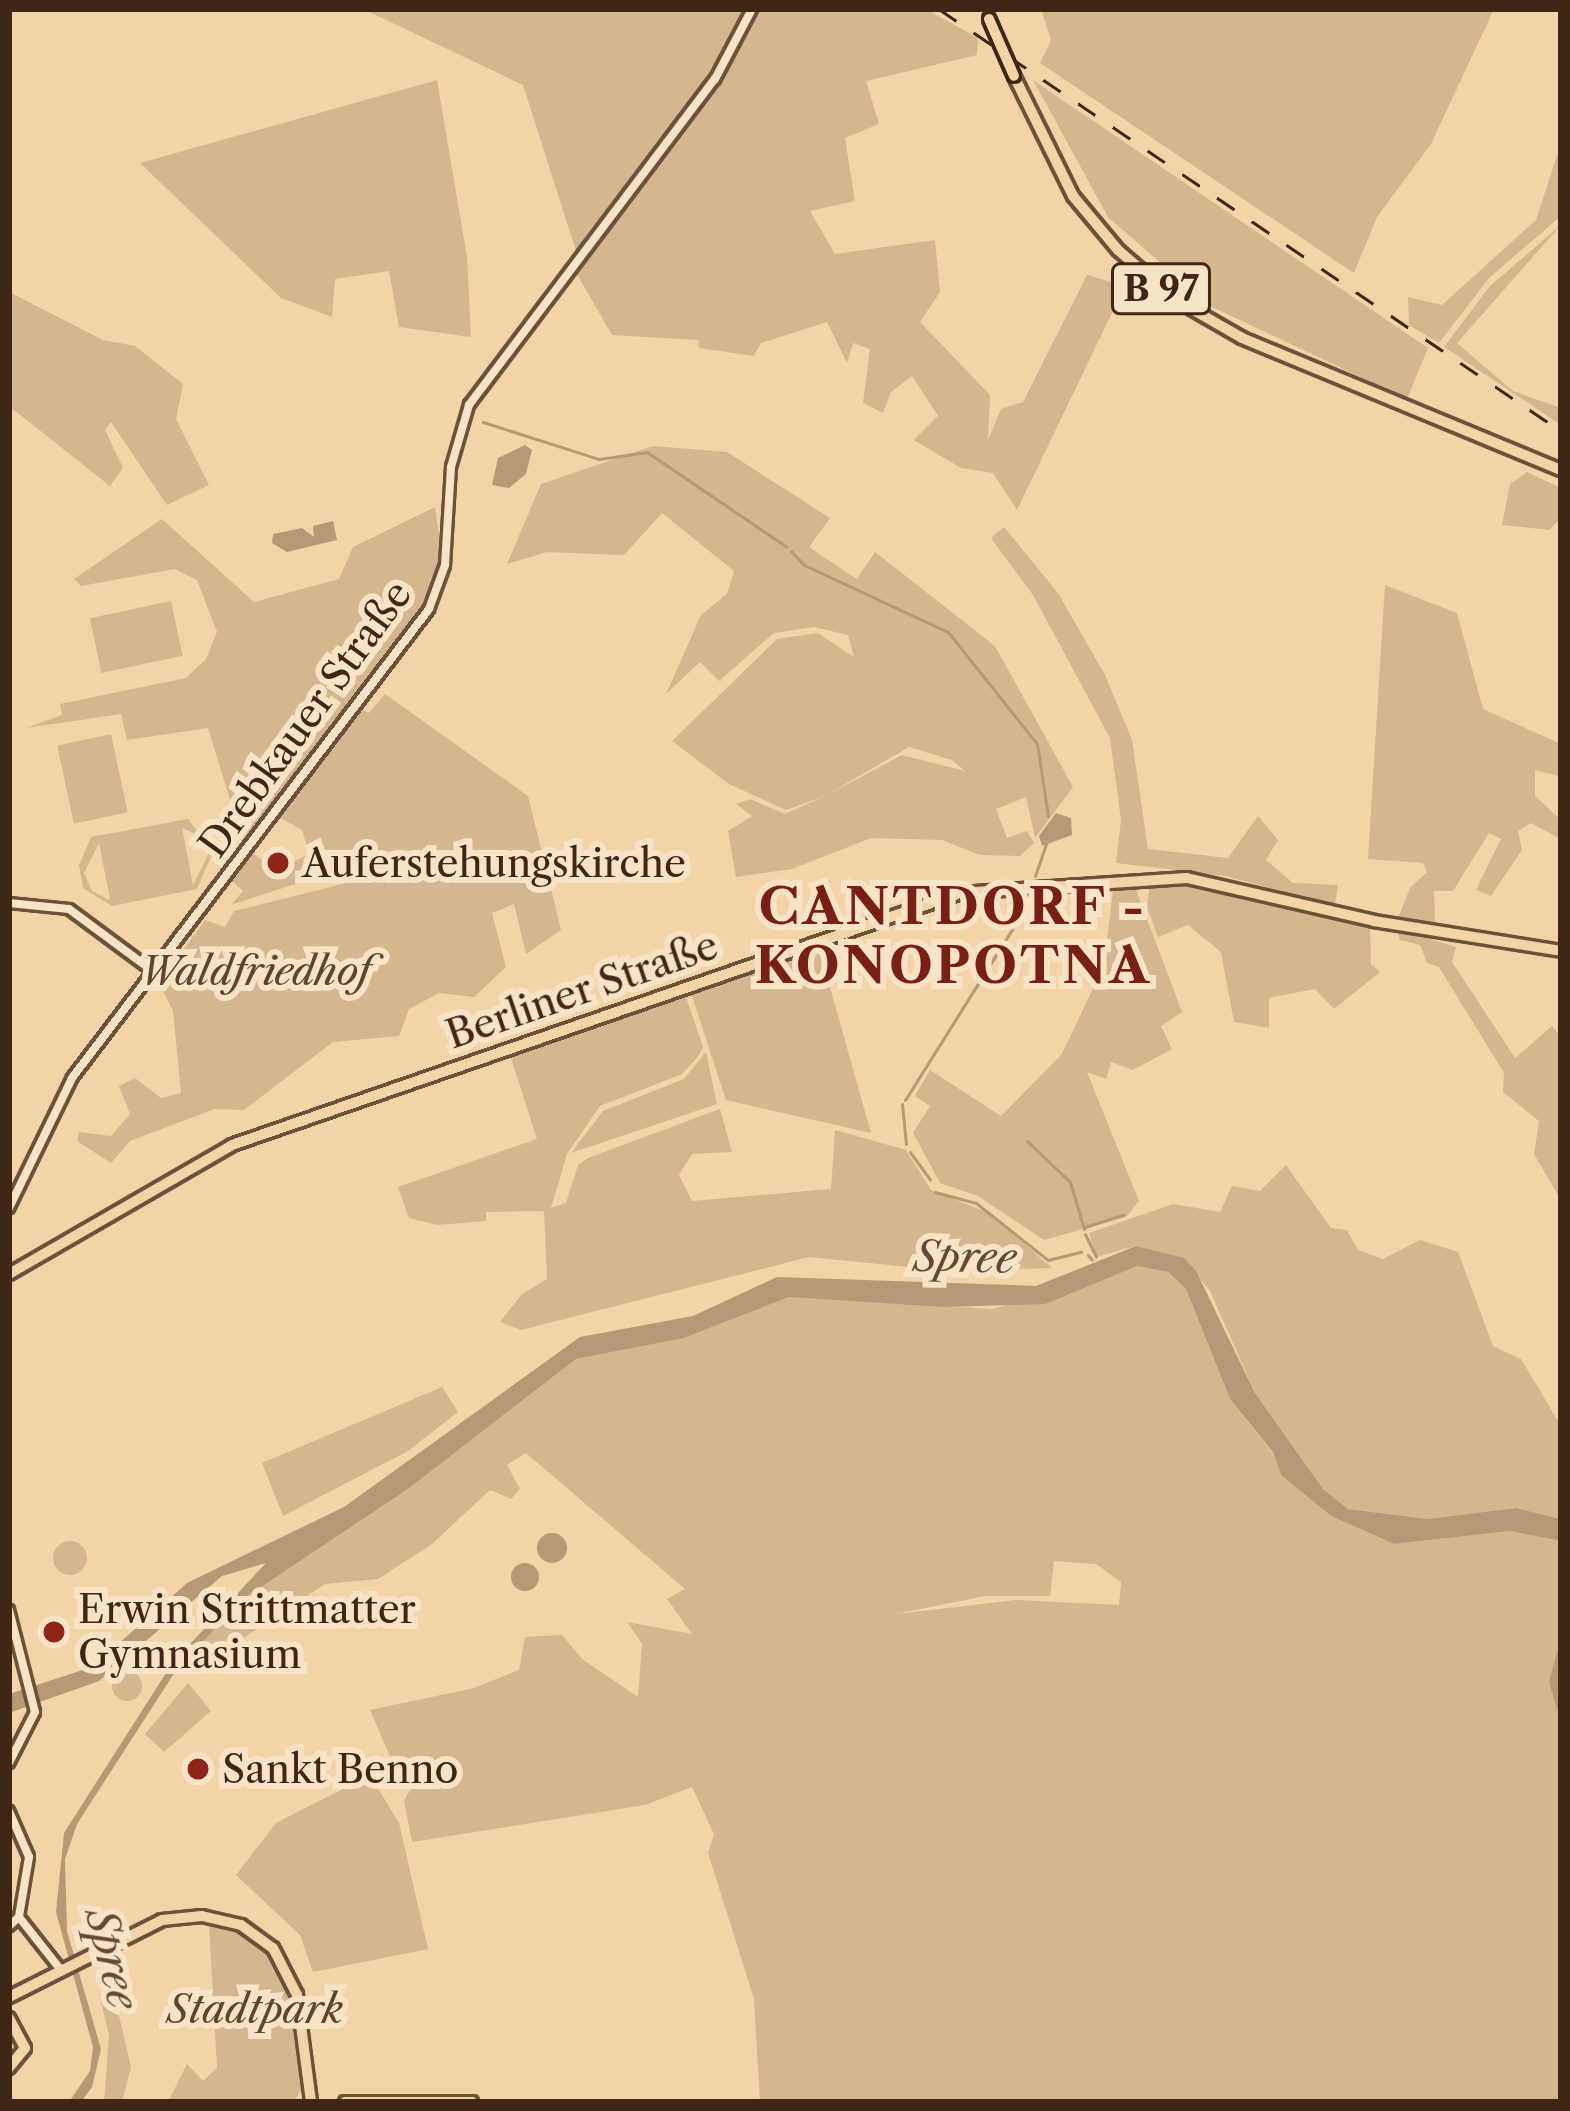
<!DOCTYPE html>
<html>
<head>
<meta charset="utf-8">
<style>
  body { margin:0 }
  #map { position:relative; width:1570px; height:2111px; overflow:hidden; background:#f3d4a7; font-family:"Libre Caslon Text",serif }
  div>[style] { position:absolute }
  .green>* { inset:0; background:#d4b78e; transform-origin:0 0 }
  .round { border-radius:50% }
  .water>* { inset:0; background:#b69975 }
  .stream>* { height:3px; margin:-1.5px; padding:0 1.5px; transform-origin:1.5px; border-radius:1.5px; background:#b69975 }
  .roads { filter:drop-shadow(3px 0 #6c523a) drop-shadow(-3px 0 #6c523a) drop-shadow(0 3px #6c523a) drop-shadow(0 -3px #6c523a) }
  .minor>* { height:8px; margin:-4px; padding:0 4px; transform-origin:4px; border-radius:4px; background:#f7e3c6 }
  .major>* { height:10px; margin:-5px; padding:0 5px; transform-origin:5px; border-radius:5px; background:#f3d4a7 }
  .rail>* { height:3px; margin-top:-1.5px; transform-origin:0; background:repeating-linear-gradient(90deg,#3f2715 0 21px,transparent 0 42px) }
  .bridges { filter:drop-shadow(3px 0 #3f2715) drop-shadow(-3px 0 #3f2715) drop-shadow(0 3px #3f2715) drop-shadow(0 -3px #3f2715) }
  .major-bridge>* { height:10px; margin:-5px; padding:0 5px; transform-origin:5px; border-radius:5px; background:#f3d4a7 }
  .dots>* { width:33px; height:33px; translate:-50% -50%; box-sizing:border-box; border:6px solid #f7e3c6; border-radius:50% }
  span { translate:-50% -50%; white-space:nowrap; text-align:center; line-height:1.15; -webkit-text-stroke:12px #f7e3c6; paint-order:stroke }
  .shield-label span { padding:3px 9px; background:#f7e3c6; border:3px solid; border-radius:9px; -webkit-text-stroke-width:0 }
  .shield-label { font-size:36px; color:#3f2715; font-weight:700 }
  .street-label { font-size:39px; color:#3f2715 }
  .poi-label { font-size:39px; color:#3f2715 }
  .left { translate:0 -50%; text-align:left }
  .park-label { font-size:39px; color:#5d442d; font-style:italic }
  .water-label { font-size:42px; color:#634932; font-style:italic }
  .district-label { font-size:51px; color:#7a1f14; font-weight:700; letter-spacing:3px }
  .frame { position:absolute; inset:0; border:12px solid #3f2715; pointer-events:none }
</style>
</head>
<body>
<div id="map">
  <div class="green">
    <i style="clip-path:polygon(363px 9px,744px 9px,724px 55px,576px 251px,523px 85px)"></i>
    <i style="clip-path:polygon(756px 9px,926px 9px,978px 38px,977px 55px,866px 81px,879px 124px,845px 138px,855px 201px,810px 211px,835px 254px,935px 240px,940px 292px,920px 322px,990px 395px,988px 440px,1001px 409px,1023px 402px,1087px 275px,1125px 286px,1017px 510px,993px 473px,961px 468px,914px 440px,938px 416px,912px 376px,891px 392px,883px 413px,863px 403px,870px 349px,853px 343px,847px 363px,827px 322px,761px 343px,754px 356px,699px 348px,698px 340px,612px 335px,575px 271px,714px 89px)"></i>
    <i style="clip-path:polygon(1041px 9px,1494px 9px,1431px 144px,1377px 217px,1354px 273px,1040px 63px,1051px 40px)"></i>
    <i style="clip-path:polygon(437px 80px,467px 257px,471px 337px,399px 327px,389px 271px,335px 279px,332px 317px,281px 298px,140px 163px)"></i>
    <i style="clip-path:polygon(1033px 80px,1428px 348px,1407px 399px,1210px 306px,1108px 217px)"></i>
    <i style="clip-path:polygon(1561px 143px,1561px 216px,1489px 278px,1439px 343px,1409px 325px,1408px 297px,1442px 305px,1536px 220px)"></i>
    <i style="clip-path:polygon(1561px 225px,1457px 343px,1513px 391px,1561px 408px,1561px 425px,1444px 347px,1490px 286px)"></i>
    <i style="clip-path:polygon(9px 292px,103px 340px,135px 346px,183px 384px,176px 419px,209px 485px,167px 505px,111px 422px,105px 430px,123px 468px,110px 486px,9px 406px)"></i>
    <i style="clip-path:polygon(evenodd,653px 446px,727px 452px,830px 518px,809px 547px,857px 579px,875px 552px,995px 646px,1073px 787px,1035px 838px,1026px 797px,996px 809px,1007px 838px,1027px 831px,1034px 843px,1020px 856px,980px 855px,942px 840px,871px 838px,792px 869px,736px 877px,728px 831px,752px 816px,736px 804px,750px 799px,785px 814px,825px 796px,786px 810px,729px 784px,672px 741px,777px 639px,818px 633px,854px 657px,848px 635px,814px 627px,774px 633px,719px 681px,700px 662px,666px 694px,701px 615px,727px 594px,734px 571px,662px 513px,624px 555px,547px 552px,507px 564px,541px 484px,653px 446px,909px 747px,952px 760px,965px 771px,902px 755px,825px 796px,909px 747px)"></i>
    <i style="clip-path:polygon(1527px 472px,1561px 488px,1561px 518px,1549px 530px,1502px 525px,1510px 484px)"></i>
    <i style="clip-path:polygon(435px 507px,442px 554px,420px 610px,243px 841px,208px 728px,127px 740px,121px 714px,26px 728px,62px 715px,60px 704px,186px 678px,206px 659px,217px 632px,197px 580px,175px 569px,81px 586px,74px 579px,162px 519px,254px 602px,339px 579px,353px 547px)"></i>
    <i style="clip-path:polygon(1004px 527px,1058px 593px,1105px 675px,1132px 740px,1148px 849px,1228px 858px,1258px 816px,1278px 840px,1266px 860px,1293px 883px,1338px 885px,1335px 905px,1225px 876px,1116px 863px,1121px 820px,1110px 738px,1033px 595px,991px 538px)"></i>
    <i style="clip-path:polygon(1385px 585px,1457px 613px,1483px 709px,1561px 744px,1561px 777px,1535px 770px,1535px 796px,1561px 820px,1561px 839px,1531px 823px,1518px 831px,1522px 850px,1491px 896px,1476px 890px,1501px 839px,1489px 833px,1453px 891px,1434px 891px,1435px 927px,1397px 921px,1410px 888px,1427px 872px,1423px 863px,1368px 859px)"></i>
    <i style="left:171px;top:601px;width:56px;height:83px;rotate:78deg"></i>
    <i style="clip-path:polygon(385px 694px,528px 796px,561px 930px,526px 954px,514px 904px,492px 913px,506px 967px,474px 997px,439px 993px,409px 1009px,399px 1036px,333px 1042px,244px 1110px,215px 1109px,130px 1141px,111px 1163px,77px 1141px,79px 1132px,111px 1136px,130px 1114px,119px 1086px,135px 1078px,161px 1098px,181px 1093px,173px 1011px,159px 983px,205px 920px,225px 927px,234px 911px,390px 872px,387px 854px,231px 905px,243px 891px,230px 880px,252px 852px,275px 871px,309px 854px,302px 830px,275px 815px,363px 710px,369px 713px)"></i>
    <i style="left:111px;top:734px;width:80px;height:55px;rotate:78deg"></i>
    <i style="clip-path:polygon(evenodd,188px 819px,213px 852px,197px 889px,112px 906px,83px 888px,79px 865px,91px 837px,188px 819px,182px 828px,200px 836px,209px 853px,193px 885px,182px 828px,188px 819px,99px 843px,110px 899px,109px 900px,92px 891px,84px 873px,99px 843px)"></i>
    <i style="clip-path:polygon(1150px 881px,1262px 896px,1370px 929px,1371px 964px,1380px 972px,1334px 1009px,1315px 989px,1269px 998px,1269px 1028px,1234px 1022px,1221px 952px,1188px 925px,1158px 937px,1147px 907px)"></i>
    <i style="clip-path:polygon(1114px 882px,1133px 882px,1182px 1012px,1161px 1026px,1172px 1049px,1133px 1070px,1111px 1062px,1106px 1079px,1087px 1072px,1139px 1201px,1126px 1217px,1044px 1240px,978px 1196px,940px 1183px,913px 1133px,930px 1106px,915px 1096px,930px 1070px,1001px 1116px,1062px 1054px,1104px 965px)"></i>
    <i style="clip-path:polygon(1397px 929px,1456px 947px,1452px 962px,1515px 1058px,1552px 1026px,1561px 1037px,1561px 1200px,1534px 1154px,1539px 1121px,1503px 1092px,1504px 1073px,1439px 967px,1427px 963px,1420px 945px,1400px 940px)"></i>
    <i style="clip-path:polygon(819px 948px,871px 1133px,726px 1100px,691px 993px)"></i>
    <i style="clip-path:polygon(685px 994px,703px 1047px,697px 1058px,682px 1074px,600px 1106px,567px 1154px,551px 1208px,566px 1203px,578px 1165px,588px 1158px,720px 1109px,732px 1152px,692px 1154px,679px 1175px,692px 1201px,831px 1189px,835px 1130px,906px 1150px,931px 1190px,989px 1213px,1052px 1268px,949px 1271px,809px 1257px,521px 1330px,500px 1322px,522px 1294px,547px 1279px,544px 1211px,486px 1212px,486px 1221px,438px 1225px,409px 1218px,398px 1187px,537px 1139px,510px 1055px)"></i>
    <i style="clip-path:polygon(706px 1052px,717px 1104px,571px 1153px,603px 1111px,684px 1079px)"></i>
    <i style="clip-path:polygon(1286px 1165px,1331px 1228px,1347px 1230px,1358px 1250px,1383px 1259px,1420px 1240px,1458px 1252px,1493px 1346px,1521px 1359px,1561px 1426px,1561px 1519px,1516px 1508px,1429px 1519px,1348px 1509px,1323px 1489px,1255px 1393px,1210px 1291px,1183px 1258px,1136px 1246px,1096px 1257px,1089px 1233px,1173px 1204px,1220px 1212px,1232px 1186px,1260px 1191px)"></i>
    <i style="clip-path:polygon(evenodd,1137px 1266px,1168px 1272px,1186px 1289px,1230px 1399px,1273px 1453px,1281px 1475px,1331px 1516px,1394px 1544px,1510px 1531px,1561px 1541px,1561px 1637px,1549px 1682px,1561px 1724px,1561px 2102px,760px 2102px,754px 1999px,708px 1853px,714px 1834px,692px 1787px,645px 1805px,412px 1842px,404px 1801px,426px 1762px,391px 1759px,370px 1710px,474px 1688px,519px 1670px,525px 1637px,562px 1635px,582px 1659px,638px 1697px,642px 1644px,627px 1622px,692px 1634px,667px 1599px,685px 1589px,526px 1453px,507px 1465px,520px 1489px,511px 1499px,490px 1490px,432px 1544px,378px 1579px,325px 1584px,201px 1666px,199px 1645px,240px 1601px,408px 1489px,576px 1359px,684px 1338px,789px 1297px,993px 1309px,1137px 1266px,1054px 1561px,1096px 1564px,1121px 1582px,1119px 1605px,1017px 1600px,896px 1614px,985px 1596px,1050px 1596px,1054px 1561px)"></i>
    <i style="clip-path:polygon(442px 1387px,458px 1412px,408px 1451px,283px 1516px,262px 1463px)"></i>
    <i class="round" style="left:53px;top:1541px;width:34px;height:34px"></i>
    <i class="round" style="left:112px;top:1671px;width:30px;height:30px"></i>
    <i style="clip-path:polygon(188px 1683px,211px 1711px,164px 1752px,145px 1734px)"></i>
    <i style="clip-path:polygon(370px 1775px,399px 1823px,428px 1949px,313px 1972px,300px 1935px,236px 1875px,276px 1823px)"></i>
    <i style="clip-path:polygon(209px 1922px,237px 1928px,271px 1950px,296px 2003px,302px 2088px,294px 2102px,168px 2102px,187px 2064px,203px 2081px,217px 2068px)"></i>
    <i style="clip-path:polygon(113px 1990px,131px 2067px,122px 2102px,104px 2102px,109px 2035px,99px 1994px)"></i>
  </div>
  <div class="water">
    <i style="clip-path:polygon(525px 445px,532px 450px,526px 474px,509px 488px,492px 485px,498px 458px)"></i>
    <i style="clip-path:polygon(333px 521px,337px 540px,287px 552px,272px 543px,273px 534px,302px 528px,314px 537px,313px 526px)"></i>
    <i style="clip-path:polygon(1056px 813px,1071px 818px,1072px 835px,1042px 846px,1039px 836px)"></i>
    <i style="clip-path:polygon(1136px 1246px,1184px 1258px,1196px 1271px,1255px 1393px,1323px 1489px,1348px 1509px,1428px 1519px,1516px 1508px,1561px 1519px,1561px 1541px,1510px 1531px,1394px 1544px,1331px 1516px,1281px 1475px,1273px 1452px,1230px 1399px,1186px 1289px,1168px 1272px,1137px 1266px,1045px 1304px,944px 1307px,789px 1297px,684px 1338px,576px 1359px,408px 1489px,240px 1601px,175px 1672px,77px 1824px,65px 1859px,67px 1931px,101px 2049px,92px 2087px,81px 2102px,69px 2102px,90px 2071px,93px 2047px,56px 1912px,64px 1833px,173px 1662px,266px 1563px,222px 1576px,99px 1681px,9px 1713px,9px 1694px,92px 1667px,187px 1583px,344px 1507px,580px 1337px,693px 1316px,777px 1277px,1036px 1286px)"></i>
    <i class="round" style="left:537px;top:1533px;width:30px;height:30px"></i>
    <i class="round" style="left:511px;top:1563px;width:28px;height:28px"></i>
    <i style="clip-path:polygon(1561px 1637px,1561px 1724px,1549px 1682px)"></i>
  </div>
  <div class="stream">
    <i style="left:483px;top:422px;width:122px;rotate:17.7deg"></i>
    <i style="left:599px;top:459px;width:49px;rotate:-8.3deg"></i>
    <i style="left:647px;top:452px;width:169px;rotate:34.2deg"></i>
    <i style="left:791px;top:551px;width:19px;rotate:47deg"></i>
    <i style="left:804px;top:565px;width:159px;rotate:25deg"></i>
    <i style="left:948px;top:632px;width:143px;rotate:51.5deg"></i>
    <i style="left:1037px;top:744px;width:73px;rotate:81.3deg"></i>
    <i style="left:1035px;top:876px;width:34px;rotate:-71deg"></i>
    <i style="left:905px;top:1100px;width:244px;rotate:-57.9deg"></i>
    <i style="left:902px;top:1104px;width:40px;rotate:84.3deg"></i>
    <i style="left:1027px;top:1141px;width:59px;rotate:43.6deg"></i>
    <i style="left:1070px;top:1182px;width:49px;rotate:73.4deg"></i>
    <i style="left:910px;top:1152px;width:34px;rotate:54deg"></i>
    <i style="left:935px;top:1192px;width:42px;rotate:15deg"></i>
    <i style="left:976px;top:1203px;width:92px;rotate:38.4deg"></i>
    <i style="left:1048px;top:1260px;width:34px;rotate:-14deg"></i>
    <i style="left:1085px;top:1227px;width:40px;rotate:-18deg"></i>
    <i style="left:1085px;top:1234px;width:25px;rotate:64deg"></i>
    <i style="left:1088px;top:1255px;width:6px;rotate:51deg"></i>
  </div>
  <div class="roads">
    <div class="minor">
      <i style="left:9px;top:903px;width:60px;rotate:5.7deg"></i>
      <i style="left:69px;top:909px;width:106px;rotate:36.5deg"></i>
      <i style="left:9px;top:1208px;width:144px;rotate:-64.1deg"></i>
      <i style="left:72px;top:1078px;width:589px;rotate:-52.72deg"></i>
      <i style="left:429px;top:609px;width:47px;rotate:-70deg"></i>
      <i style="left:445px;top:565px;width:98px;rotate:-86.5deg"></i>
      <i style="left:451px;top:467px;width:65px;rotate:-73.8deg"></i>
      <i style="left:469px;top:405px;width:408px;rotate:-53deg"></i>
      <i style="left:715px;top:79px;width:79px;rotate:-62.1deg"></i>
      <i style="left:9px;top:1610px;width:105px;rotate:75.7deg"></i>
      <i style="left:35px;top:1712px;width:57px;rotate:117deg"></i>
      <i style="left:9px;top:1811px;width:50px;rotate:66.5deg"></i>
      <i style="left:29px;top:1857px;width:61px;rotate:99.5deg"></i>
      <i style="left:19px;top:1917px;width:66px;rotate:51.7deg"></i>
      <i style="left:9px;top:1926px;width:13px;rotate:-42deg"></i>
    </div>
    <div class="major">
      <i style="left:1014px;top:76px;width:134px;rotate:63.8deg"></i>
      <i style="left:1073px;top:196px;width:70px;rotate:50.2deg"></i>
      <i style="left:1118px;top:250px;width:77px;rotate:40.8deg"></i>
      <i style="left:1176px;top:300px;width:76px;rotate:29.9deg"></i>
      <i style="left:1242px;top:338px;width:345px;rotate:22.5deg"></i>
      <i style="left:9px;top:1274px;width:258px;rotate:-30deg"></i>
      <i style="left:232px;top:1145px;width:770px;rotate:-19.09deg"></i>
      <i style="left:960px;top:893px;width:227px;rotate:-3.8deg"></i>
      <i style="left:1187px;top:878px;width:192px;rotate:12.9deg"></i>
      <i style="left:1374px;top:921px;width:189px;rotate:9.1deg"></i>
      <i style="left:9px;top:1997px;width:171px;rotate:-26.7deg"></i>
      <i style="left:162px;top:1920px;width:40px;rotate:-5.7deg"></i>
      <i style="left:202px;top:1916px;width:40px;rotate:13deg"></i>
      <i style="left:241px;top:1925px;width:39px;rotate:36deg"></i>
      <i style="left:273px;top:1948px;width:53px;rotate:62.9deg"></i>
      <i style="left:297px;top:1995px;width:108px;rotate:82.5deg"></i>
      <i style="left:9px;top:2018px;width:34px;rotate:62deg"></i>
      <i style="left:25px;top:2048px;width:26px;rotate:129deg"></i>
      <i style="left:345px;top:2102px;width:127px"></i>
    </div>
  </div>
  <div class="rail">
    <i style="left:939px;top:9px;width:752px;rotate:34.16deg"></i>
  </div>
  <div class="bridges">
    <div class="major-bridge">
      <i style="left:989px;top:19px;width:62px;rotate:66.3deg"></i>
    </div>
  </div>
  <div class="dots">
    <i style="left:278px;top:863px;background:#8f2418"></i>
    <i style="left:54px;top:1632px;background:#8f2418"></i>
    <i style="left:198px;top:1769px;background:#8f2418"></i>
  </div>
  <div class="shield-label">
    <span style="left:1161px;top:289px">B 97</span>
  </div>
  <div class="street-label">
    <span style="left:305px;top:719px;rotate:-54deg">Drebkauer Straße</span>
    <span style="left:582px;top:990px;rotate:-19deg">Berliner Straße</span>
  </div>
  <div class="poi-label">
    <span class="left" style="left:302px;top:863px">Auferstehungskirche</span>
    <span class="left" style="left:78px;top:1632px">Erwin Strittmatter<br>Gymnasium</span>
    <span class="left" style="left:222px;top:1769px">Sankt Benno</span>
  </div>
  <div class="park-label">
    <span style="left:255px;top:971px">Waldfriedhof</span>
    <span style="left:255px;top:2009px">Stadtpark</span>
  </div>
  <div class="water-label">
    <span style="left:965px;top:1257px;rotate:1deg">Spree</span>
    <span style="left:112px;top:1959px;rotate:76deg">Spree</span>
  </div>
  <div class="district-label">
    <span style="left:953px;top:936px">CANTDORF -<br>KONOPOTNA</span>
  </div>
  <div class="frame"></div>
</div>
</body>
</html>
